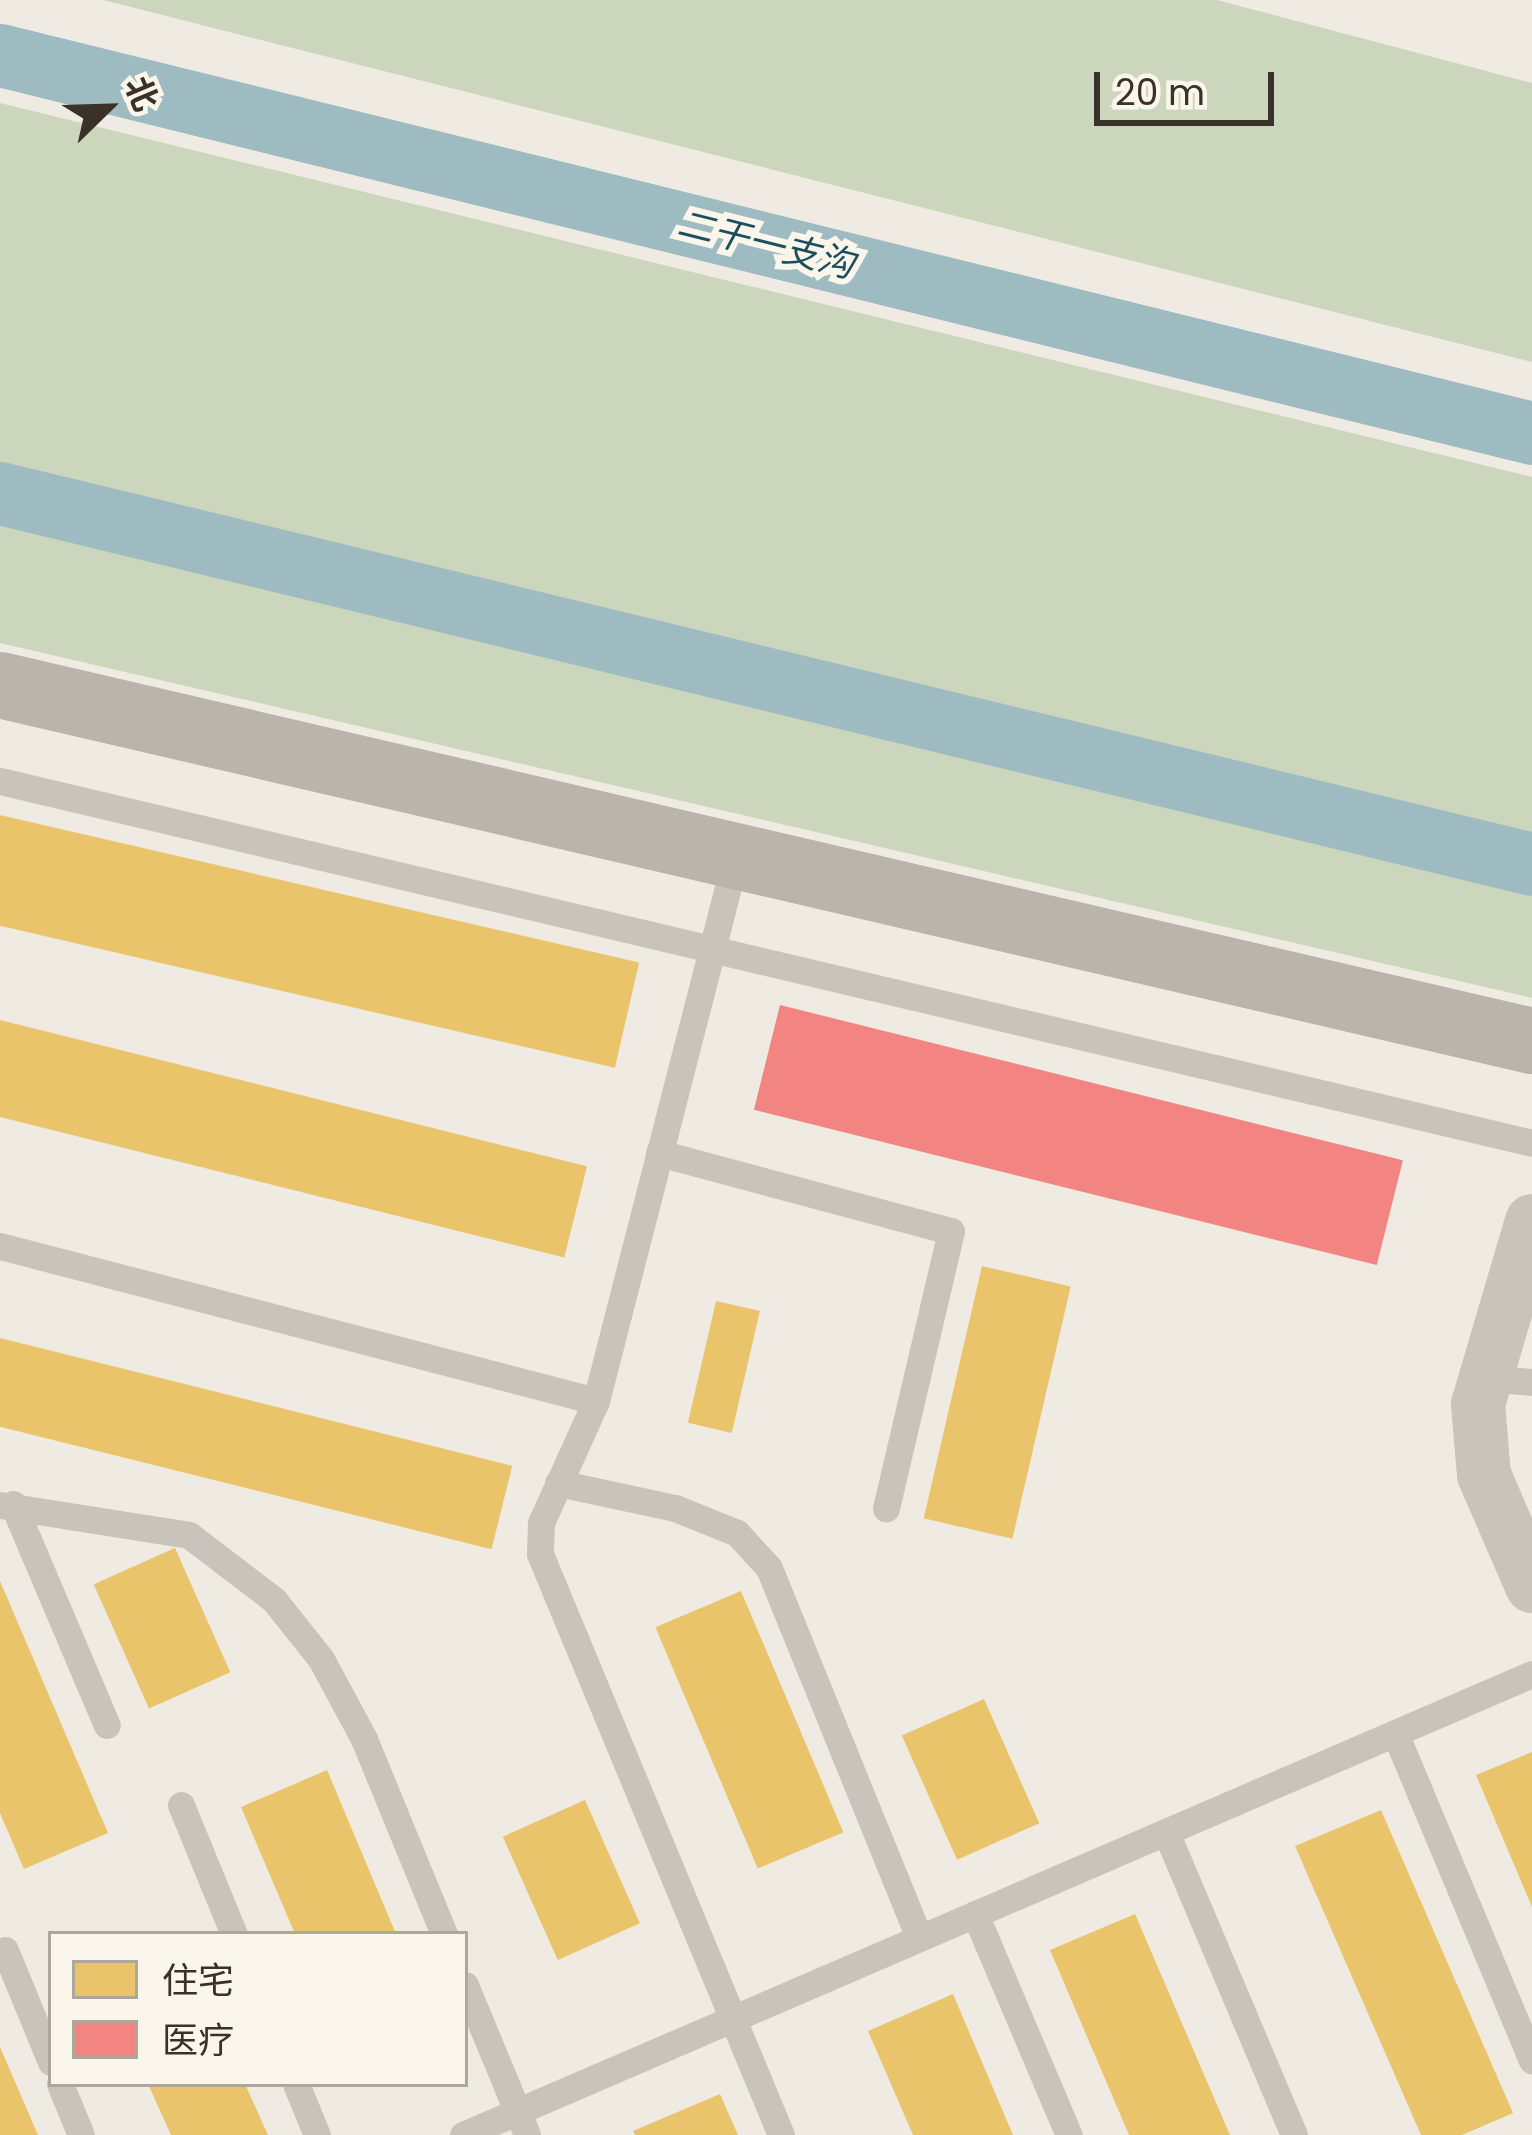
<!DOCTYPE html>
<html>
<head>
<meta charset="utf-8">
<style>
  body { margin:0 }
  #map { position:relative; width:1532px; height:2135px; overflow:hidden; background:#efebe3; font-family:Poppins,"Noto Sans SC",sans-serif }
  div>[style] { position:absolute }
  .green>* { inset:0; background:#ccd6bc }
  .homes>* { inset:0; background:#e9c46a; transform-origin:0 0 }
  .health>* { inset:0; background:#f28482; transform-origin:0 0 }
  .canal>* { height:63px; margin:-31.5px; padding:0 31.5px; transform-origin:31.5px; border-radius:31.5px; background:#9ebbc1 }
  .service>* { height:27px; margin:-13.5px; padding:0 13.5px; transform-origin:13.5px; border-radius:13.5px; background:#c8c4bc }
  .minor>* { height:54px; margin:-27px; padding:0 27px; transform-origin:27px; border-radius:27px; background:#c8c4bc }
  .secondary>* { height:66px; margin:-33px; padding:0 33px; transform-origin:33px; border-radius:33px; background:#b9b4ac }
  span { translate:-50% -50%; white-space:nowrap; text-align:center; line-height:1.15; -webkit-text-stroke:12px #fbf6eb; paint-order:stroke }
  .water-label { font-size:36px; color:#1c4f5e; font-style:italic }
  .legend { position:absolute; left:48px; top:1931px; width:420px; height:156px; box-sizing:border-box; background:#fbf6eb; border:3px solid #aea79d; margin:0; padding:15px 21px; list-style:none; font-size:36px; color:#3a3129 }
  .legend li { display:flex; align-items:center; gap:24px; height:60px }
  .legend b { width:60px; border:3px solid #aea79d }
  .north { position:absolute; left:48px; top:48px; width:120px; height:120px; -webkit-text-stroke:9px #fbf6eb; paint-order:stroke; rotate:67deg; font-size:33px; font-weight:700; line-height:48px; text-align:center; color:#3a3129 }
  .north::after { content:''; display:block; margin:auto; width:42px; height:54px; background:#3a3129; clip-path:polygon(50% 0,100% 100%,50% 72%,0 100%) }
  .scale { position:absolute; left:1094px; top:72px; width:180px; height:54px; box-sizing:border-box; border:6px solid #3a3129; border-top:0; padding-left:15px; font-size:36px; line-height:42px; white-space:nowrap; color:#3a3129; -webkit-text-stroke:9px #fbf6eb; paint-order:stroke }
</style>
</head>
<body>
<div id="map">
  <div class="green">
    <i style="clip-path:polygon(103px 0,1217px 0,1532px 83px,1532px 362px)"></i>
    <i style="clip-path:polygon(0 103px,1532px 477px,1532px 998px,0 643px)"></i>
  </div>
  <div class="homes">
    <i style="left:0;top:815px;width:656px;height:108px;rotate:13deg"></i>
    <i style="left:0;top:1020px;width:605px;height:94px;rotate:14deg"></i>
    <i style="left:982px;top:1266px;width:91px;height:259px;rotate:13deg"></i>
    <i style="left:716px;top:1301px;width:45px;height:125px;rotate:13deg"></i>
    <i style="left:0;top:1338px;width:528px;height:86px;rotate:14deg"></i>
    <i style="left:175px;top:1548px;width:136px;height:89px;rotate:66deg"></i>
    <i style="clip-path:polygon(0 1581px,108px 1833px,24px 1869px,0 1813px)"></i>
    <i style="left:741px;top:1591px;width:262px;height:93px;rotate:67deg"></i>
    <i style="left:984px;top:1699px;width:136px;height:90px;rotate:66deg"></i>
    <i style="clip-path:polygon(1532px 1752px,1532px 1907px,1476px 1775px)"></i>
    <i style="clip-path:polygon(327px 1770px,396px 1934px,295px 1934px,241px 1807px)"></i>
    <i style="left:585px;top:1800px;width:135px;height:90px;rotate:66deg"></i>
    <i style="clip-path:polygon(1381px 1810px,1513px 2113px,1462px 2135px,1421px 2135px,1295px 1846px)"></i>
    <i style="clip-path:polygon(1135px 1914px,1230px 2135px,1129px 2135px,1050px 1950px)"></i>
    <i style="clip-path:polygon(953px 1994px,1013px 2135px,913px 2135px,868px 2031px)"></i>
    <i style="clip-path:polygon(0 2047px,38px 2135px,0 2135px)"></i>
    <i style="clip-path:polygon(148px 2084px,245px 2084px,268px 2135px,171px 2135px)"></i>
    <i style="clip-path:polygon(720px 2094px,738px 2135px,635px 2135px,633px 2131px)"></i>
  </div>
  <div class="health">
    <i style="left:780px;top:1005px;width:642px;height:108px;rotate:14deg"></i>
  </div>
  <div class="canal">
    <i style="left:0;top:55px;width:1578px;rotate:13.86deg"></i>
    <i style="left:0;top:493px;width:1576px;rotate:13.61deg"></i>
  </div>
  <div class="service">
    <i style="left:0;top:781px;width:1574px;rotate:13.29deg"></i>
    <i style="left:736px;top:856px;width:563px;rotate:104.41deg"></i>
    <i style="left:596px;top:1401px;width:134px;rotate:114.3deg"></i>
    <i style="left:541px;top:1523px;width:31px;rotate:92deg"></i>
    <i style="left:540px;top:1554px;width:629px;rotate:67.47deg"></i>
    <i style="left:659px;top:1153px;width:302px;rotate:15deg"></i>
    <i style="left:951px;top:1231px;width:285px;rotate:103.2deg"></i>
    <i style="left:0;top:1246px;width:616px;rotate:14.58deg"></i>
    <i style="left:1485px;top:1378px;width:47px;rotate:4.9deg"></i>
    <i style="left:558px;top:1483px;width:120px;rotate:12.1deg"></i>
    <i style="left:675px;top:1508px;width:67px;rotate:22deg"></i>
    <i style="left:737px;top:1533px;width:47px;rotate:47.6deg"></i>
    <i style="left:769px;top:1568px;width:399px;rotate:67.9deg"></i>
    <i style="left:13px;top:1504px;width:240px;rotate:67deg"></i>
    <i style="left:0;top:1505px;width:191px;rotate:9deg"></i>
    <i style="left:189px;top:1535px;width:107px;rotate:37.4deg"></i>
    <i style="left:274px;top:1600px;width:75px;rotate:51.5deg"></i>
    <i style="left:321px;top:1659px;width:91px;rotate:61.7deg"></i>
    <i style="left:364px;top:1739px;width:211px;rotate:67.7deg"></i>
    <i style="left:1395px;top:1733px;width:355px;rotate:67.3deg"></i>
    <i style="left:181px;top:1805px;width:139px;rotate:67.7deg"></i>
    <i style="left:1166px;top:1832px;width:329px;rotate:67.1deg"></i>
    <i style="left:975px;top:1914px;width:240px;rotate:67deg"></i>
    <i style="left:5px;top:1950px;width:121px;rotate:67.7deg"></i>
    <i style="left:465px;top:1985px;width:162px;rotate:67.5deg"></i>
    <i style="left:60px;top:2084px;width:55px;rotate:67.6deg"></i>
    <i style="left:296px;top:2084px;width:55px;rotate:67.6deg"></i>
    <i style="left:463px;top:2135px;width:1164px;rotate:-23.33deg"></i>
  </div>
  <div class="minor">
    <i style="left:1532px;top:1221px;width:191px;rotate:106.4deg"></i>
    <i style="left:1478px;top:1404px;width:71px;rotate:85.2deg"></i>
    <i style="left:1484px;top:1475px;width:121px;rotate:66.6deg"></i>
  </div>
  <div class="secondary">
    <i style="left:0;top:685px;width:1573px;rotate:13.08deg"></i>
  </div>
  <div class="water-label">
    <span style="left:766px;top:244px;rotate:14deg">二干一支沟</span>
  </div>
  <ul class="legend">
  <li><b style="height:33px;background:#e9c46a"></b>住宅</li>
  <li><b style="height:33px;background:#f28482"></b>医疗</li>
  </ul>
  <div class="north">北</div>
  <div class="scale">20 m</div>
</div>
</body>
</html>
